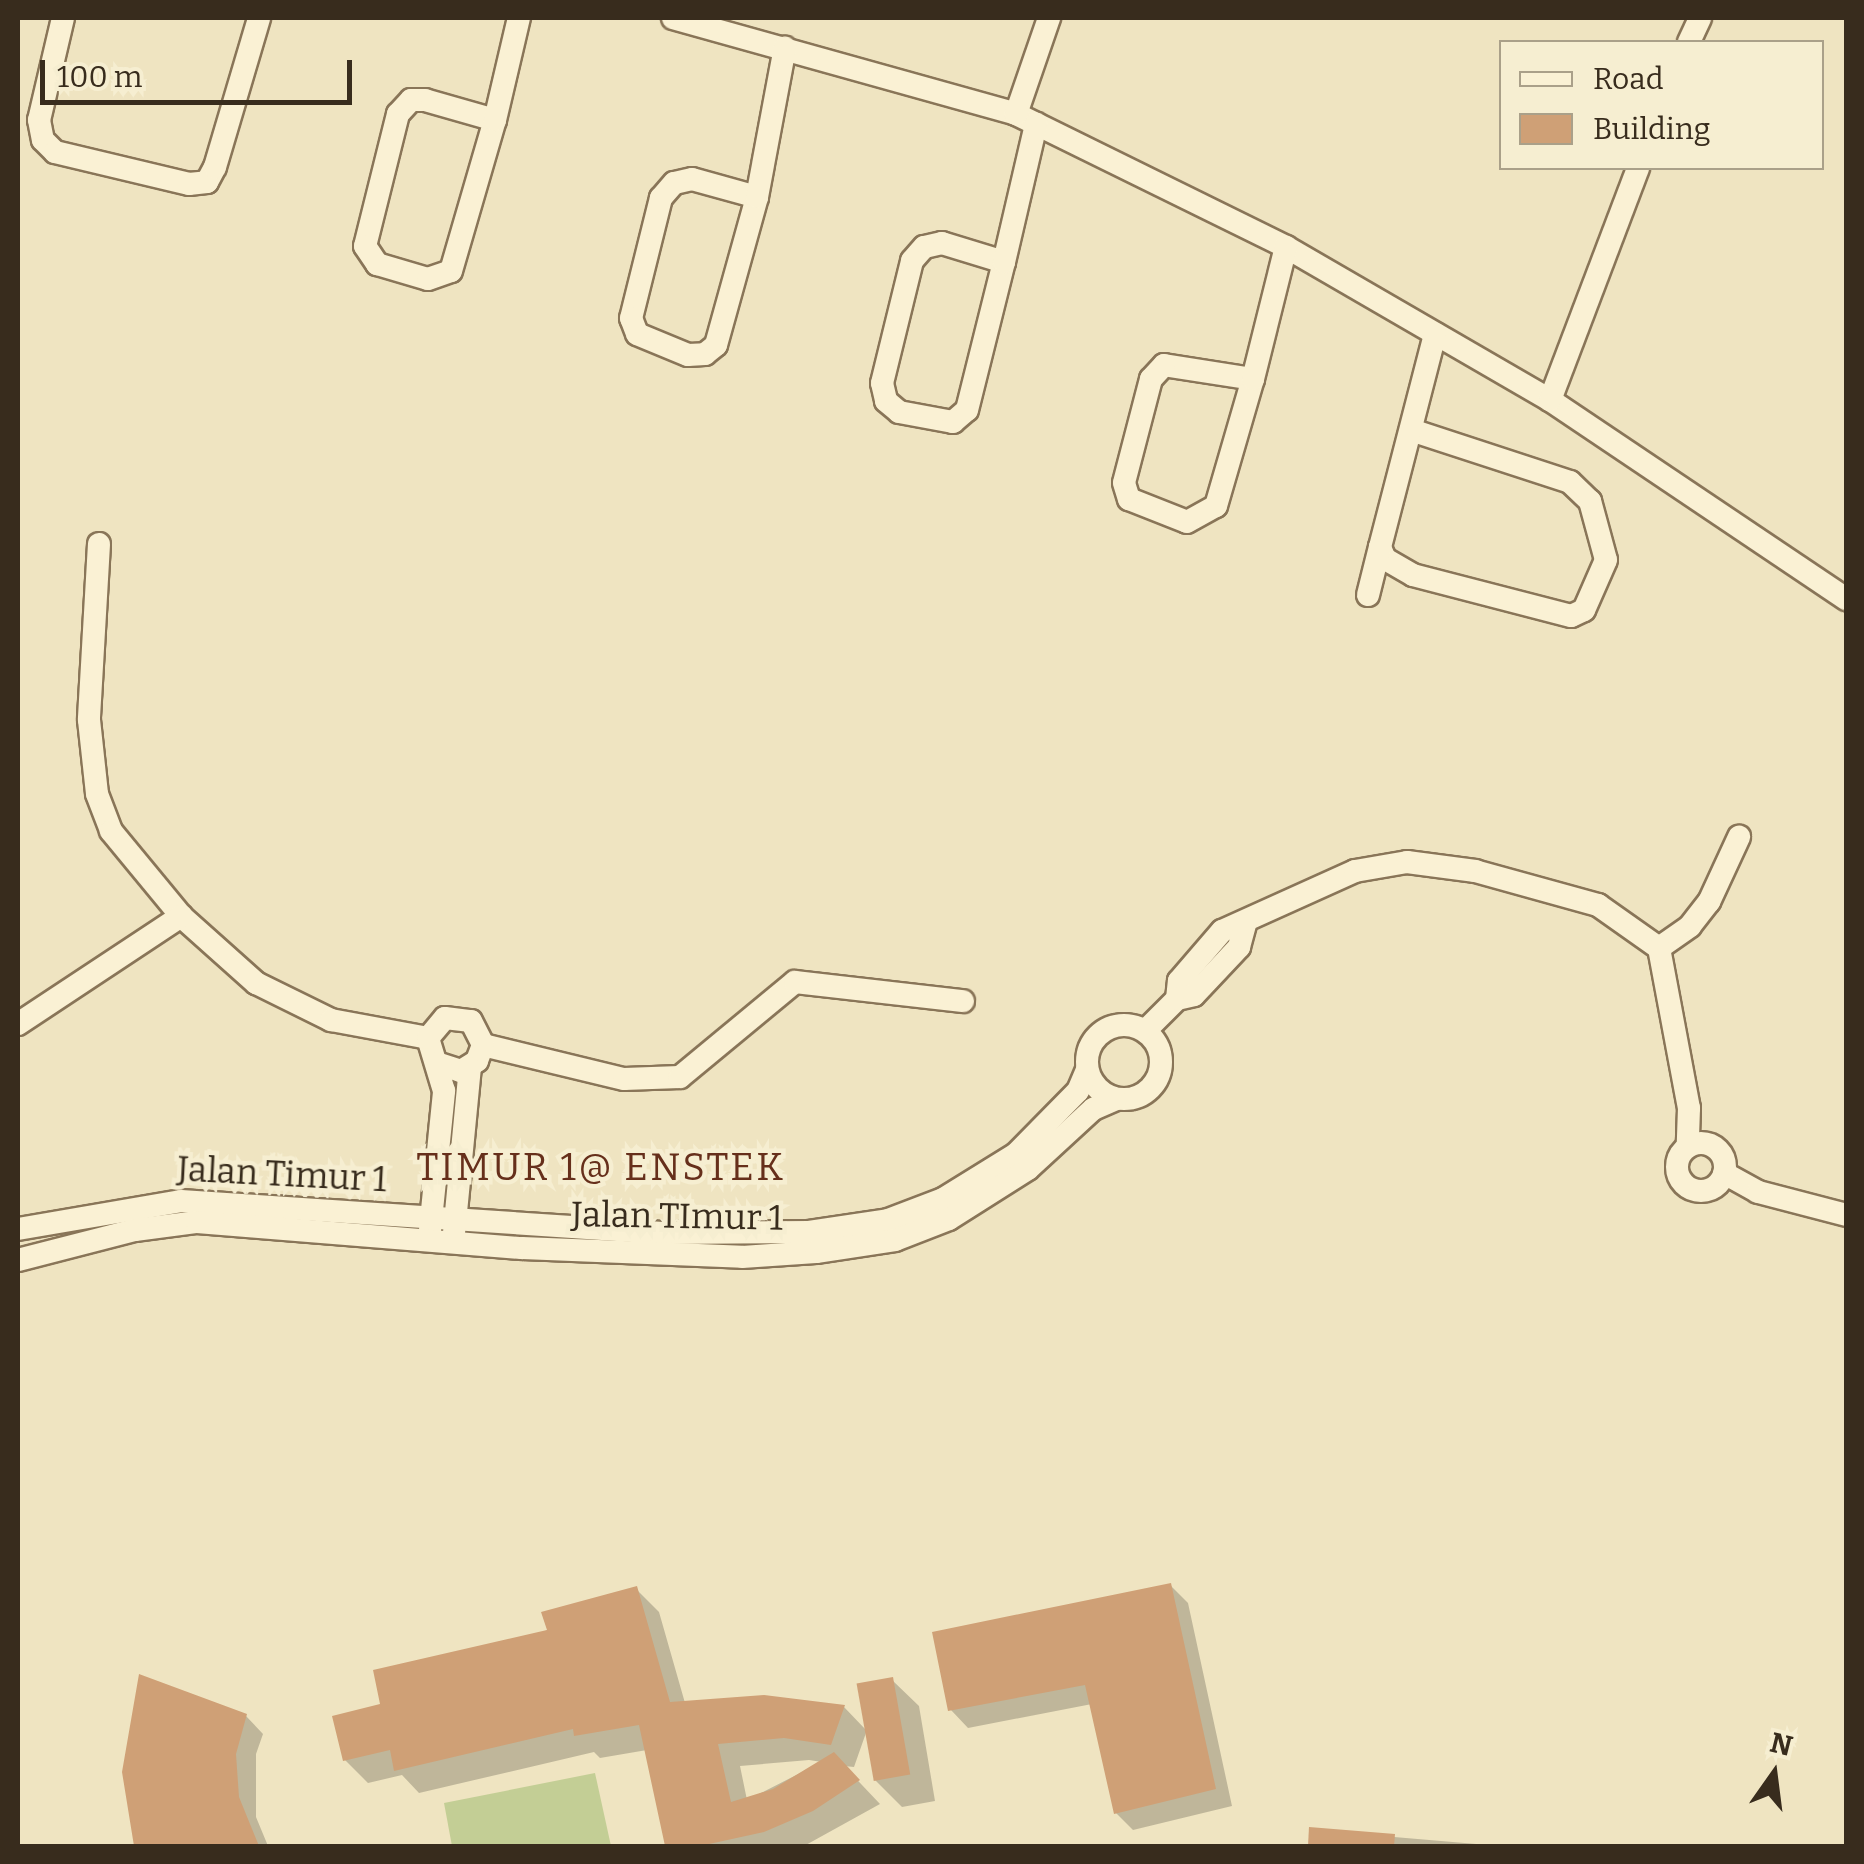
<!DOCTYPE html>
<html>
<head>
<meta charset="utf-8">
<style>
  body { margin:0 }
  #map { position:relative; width:1864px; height:1864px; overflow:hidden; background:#efe4c1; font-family:Bitter,serif }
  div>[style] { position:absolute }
  .green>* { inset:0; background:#c3ce95 }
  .shadow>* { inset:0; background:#0003 }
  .building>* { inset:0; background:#cfa076; transform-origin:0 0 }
  .roads { filter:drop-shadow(2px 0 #897558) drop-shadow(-2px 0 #897558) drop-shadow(0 2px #897558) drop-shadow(0 -2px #897558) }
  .minor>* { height:22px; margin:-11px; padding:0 11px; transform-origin:11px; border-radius:11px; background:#faf1d4 }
  .minor>.ring { margin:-11px; padding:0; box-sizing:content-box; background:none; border:22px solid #faf1d4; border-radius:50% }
  span { translate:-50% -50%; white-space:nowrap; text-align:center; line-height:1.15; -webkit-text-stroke:9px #f6eed1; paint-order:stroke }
  .street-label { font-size:35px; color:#382c1d }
  .neighbourhood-label { font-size:38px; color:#662f1b; letter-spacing:2.5px }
  .frame { position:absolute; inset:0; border:20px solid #382c1d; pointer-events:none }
  .legend { position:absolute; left:1499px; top:40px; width:325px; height:130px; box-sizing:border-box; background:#f6eed1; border:2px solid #aaa089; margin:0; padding:12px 18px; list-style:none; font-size:30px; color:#382c1d }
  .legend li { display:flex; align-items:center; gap:20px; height:50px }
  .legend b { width:50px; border:2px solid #aaa089 }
  .north { position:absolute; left:1724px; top:1724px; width:100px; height:100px; -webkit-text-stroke:8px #f6eed1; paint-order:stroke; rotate:14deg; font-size:28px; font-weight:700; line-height:40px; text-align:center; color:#382c1d }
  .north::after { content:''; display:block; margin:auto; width:35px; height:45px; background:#382c1d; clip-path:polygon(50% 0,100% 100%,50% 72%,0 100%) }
  .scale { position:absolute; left:40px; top:60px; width:312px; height:45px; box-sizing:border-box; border:5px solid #382c1d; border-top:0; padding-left:12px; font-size:30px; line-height:35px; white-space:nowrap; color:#382c1d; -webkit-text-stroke:8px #f6eed1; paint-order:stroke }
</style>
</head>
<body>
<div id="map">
  <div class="green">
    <i style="clip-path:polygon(595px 1773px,611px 1846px,452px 1846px,444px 1803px)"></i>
  </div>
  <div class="shadow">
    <i style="clip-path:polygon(1170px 1585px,1188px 1603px,1232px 1806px,1133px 1830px,1116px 1813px,1092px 1704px,968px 1728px,951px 1710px)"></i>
    <i style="clip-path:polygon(evenodd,636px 1589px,659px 1612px,685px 1703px,844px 1707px,866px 1730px,892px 1680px,919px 1706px,935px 1801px,902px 1807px,875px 1780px,867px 1730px,854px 1767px,844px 1766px,880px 1804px,804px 1846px,668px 1846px,647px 1750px,600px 1758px,594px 1752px,419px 1793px,402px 1775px,368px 1783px,345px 1760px,383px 1706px,636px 1589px,809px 1760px,822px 1762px,747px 1800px,740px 1766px,809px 1760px)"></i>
    <i style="clip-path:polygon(246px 1716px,263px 1734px,256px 1754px,256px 1817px,268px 1846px,137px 1846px)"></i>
    <i style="clip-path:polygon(1312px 1830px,1488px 1845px,1490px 1846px,1310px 1846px)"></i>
  </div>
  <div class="building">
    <i style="clip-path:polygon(1171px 1583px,1216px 1789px,1114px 1814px,1085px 1685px,948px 1711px,932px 1632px)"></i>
    <i style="clip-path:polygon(637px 1586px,670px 1702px,764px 1695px,845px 1705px,831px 1745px,784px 1738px,718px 1744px,731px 1802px,773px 1789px,834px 1752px,860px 1780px,813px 1811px,764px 1832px,700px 1846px,665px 1846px,639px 1725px,574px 1736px,573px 1729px,394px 1771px,390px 1750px,343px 1761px,332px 1716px,380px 1704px,373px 1670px,547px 1630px,541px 1612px)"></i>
    <i style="clip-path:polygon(139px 1674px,247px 1714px,236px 1754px,239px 1797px,259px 1846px,134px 1846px,122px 1772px)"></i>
    <i style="left:893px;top:1677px;width:99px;height:37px;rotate:80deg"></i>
    <i style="clip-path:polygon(1309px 1827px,1395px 1834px,1394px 1846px,1308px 1846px)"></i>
  </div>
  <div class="roads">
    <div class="minor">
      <i style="left:63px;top:18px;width:105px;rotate:103.2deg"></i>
      <i style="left:39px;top:120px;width:20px;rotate:79deg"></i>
      <i style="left:43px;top:140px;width:17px;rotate:45deg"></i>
      <i style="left:55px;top:152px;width:138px;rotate:13.4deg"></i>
      <i style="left:189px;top:184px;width:18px;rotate:-6deg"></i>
      <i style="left:207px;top:182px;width:17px;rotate:-62deg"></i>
      <i style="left:215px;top:167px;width:155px;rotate:-73.5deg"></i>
      <i style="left:673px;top:18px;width:356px;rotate:15.6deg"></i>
      <i style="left:1016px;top:114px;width:301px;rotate:26.2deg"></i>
      <i style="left:1286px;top:247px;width:305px;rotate:30.1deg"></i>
      <i style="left:1550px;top:400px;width:357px;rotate:33.9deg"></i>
      <i style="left:1689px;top:42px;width:26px;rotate:-65deg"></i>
      <i style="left:1016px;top:114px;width:102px;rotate:-71deg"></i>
      <i style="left:495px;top:120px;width:73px;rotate:-164.1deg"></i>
      <i style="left:425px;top:100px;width:14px;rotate:180deg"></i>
      <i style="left:411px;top:100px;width:19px;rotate:133deg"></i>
      <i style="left:398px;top:114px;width:136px;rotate:104deg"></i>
      <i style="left:365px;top:246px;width:22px;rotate:56deg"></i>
      <i style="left:377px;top:264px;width:53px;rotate:16.4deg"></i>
      <i style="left:428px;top:279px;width:24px;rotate:-19deg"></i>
      <i style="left:451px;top:271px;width:157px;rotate:-73.8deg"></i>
      <i style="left:495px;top:120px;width:105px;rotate:-76.8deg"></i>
      <i style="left:757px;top:197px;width:67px;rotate:-164.5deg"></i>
      <i style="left:692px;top:179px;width:18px;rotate:167deg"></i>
      <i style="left:674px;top:183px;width:20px;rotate:131deg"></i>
      <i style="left:661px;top:198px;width:124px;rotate:104deg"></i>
      <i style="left:631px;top:318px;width:17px;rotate:69deg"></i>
      <i style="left:637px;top:334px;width:55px;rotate:22.4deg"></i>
      <i style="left:688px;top:355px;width:17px;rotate:-3deg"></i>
      <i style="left:705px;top:354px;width:14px;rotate:-39deg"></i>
      <i style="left:716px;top:345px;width:154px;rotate:-74.5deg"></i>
      <i style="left:757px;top:197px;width:152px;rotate:-79.4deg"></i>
      <i style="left:1004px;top:262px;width:65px;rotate:-163deg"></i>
      <i style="left:942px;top:243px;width:18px;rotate:167deg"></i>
      <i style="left:924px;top:247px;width:18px;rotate:131deg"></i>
      <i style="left:912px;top:261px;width:126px;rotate:103.8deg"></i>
      <i style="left:882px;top:383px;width:18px;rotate:77deg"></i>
      <i style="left:886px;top:401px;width:17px;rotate:40deg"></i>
      <i style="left:899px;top:412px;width:55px;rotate:10.5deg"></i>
      <i style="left:953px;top:422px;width:18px;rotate:-41deg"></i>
      <i style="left:967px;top:410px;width:153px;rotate:-76deg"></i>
      <i style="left:1004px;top:262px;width:142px;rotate:-76.9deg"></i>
      <i style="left:1253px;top:379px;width:90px;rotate:-171.1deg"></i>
      <i style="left:1164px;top:365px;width:19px;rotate:133deg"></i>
      <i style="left:1151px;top:379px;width:107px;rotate:104.6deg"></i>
      <i style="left:1124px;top:483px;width:17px;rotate:73deg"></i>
      <i style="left:1129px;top:499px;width:62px;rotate:21.6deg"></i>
      <i style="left:1187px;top:522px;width:33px;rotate:-29deg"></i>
      <i style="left:1216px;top:506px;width:132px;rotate:-73.8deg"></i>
      <i style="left:1253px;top:379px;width:136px;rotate:-76deg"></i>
      <i style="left:1550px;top:400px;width:248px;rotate:-69.2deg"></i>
      <i style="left:1411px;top:430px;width:167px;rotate:18.1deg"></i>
      <i style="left:1570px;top:482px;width:28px;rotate:44deg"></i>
      <i style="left:1590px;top:501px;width:61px;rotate:74.8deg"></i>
      <i style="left:1606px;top:560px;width:55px;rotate:113.7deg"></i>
      <i style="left:1584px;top:610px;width:14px;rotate:155deg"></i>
      <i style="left:1571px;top:616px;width:163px;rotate:-165.5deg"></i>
      <i style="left:1413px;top:575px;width:32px;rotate:-150deg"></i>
      <i style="left:1385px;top:559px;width:13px;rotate:-113deg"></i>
      <i style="left:1380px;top:547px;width:220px;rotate:-75.5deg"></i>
      <i style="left:99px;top:544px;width:176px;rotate:93.3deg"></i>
      <i style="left:89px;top:720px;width:74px;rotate:83.8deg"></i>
      <i style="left:97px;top:794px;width:40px;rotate:69deg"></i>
      <i style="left:111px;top:831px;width:110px;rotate:50.5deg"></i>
      <i style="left:181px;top:916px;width:101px;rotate:41.8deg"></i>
      <i style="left:256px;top:983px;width:84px;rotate:26.3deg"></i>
      <i style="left:331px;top:1020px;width:99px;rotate:10.5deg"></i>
      <i style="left:1368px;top:595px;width:49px;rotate:-76deg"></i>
      <i style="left:1659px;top:948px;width:38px;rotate:-35deg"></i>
      <i style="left:1690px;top:926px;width:31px;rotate:-52deg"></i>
      <i style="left:1709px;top:902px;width:72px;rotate:-65.2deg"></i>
      <i style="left:1177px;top:999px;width:18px;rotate:-84deg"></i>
      <i style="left:1179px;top:981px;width:66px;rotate:-49.3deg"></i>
      <i style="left:1222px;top:931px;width:146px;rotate:-24.3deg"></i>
      <i style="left:1355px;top:871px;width:53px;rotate:-9.8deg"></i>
      <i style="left:1407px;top:862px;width:69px;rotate:7.5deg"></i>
      <i style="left:1475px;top:871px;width:128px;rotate:15.5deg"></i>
      <i style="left:1598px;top:905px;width:75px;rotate:35.2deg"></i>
      <i style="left:1659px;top:948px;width:163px;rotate:79.4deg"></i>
      <i style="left:1689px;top:1108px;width:38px;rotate:92deg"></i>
      <i style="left:18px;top:1024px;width:196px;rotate:-33.5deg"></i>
      <i class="ring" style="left:1087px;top:1025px;width:52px;height:52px"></i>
      <i style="left:1145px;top:1031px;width:45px;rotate:-45deg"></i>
      <i style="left:1177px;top:999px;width:17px;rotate:-13deg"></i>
      <i style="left:1194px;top:995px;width:66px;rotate:-46.8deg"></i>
      <i style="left:1239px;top:947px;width:23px;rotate:-75deg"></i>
      <i style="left:483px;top:1045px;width:145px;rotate:13.6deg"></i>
      <i style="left:624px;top:1079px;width:56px;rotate:-2deg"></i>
      <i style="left:680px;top:1077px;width:149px;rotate:-39.6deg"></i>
      <i style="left:795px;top:982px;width:169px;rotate:6.5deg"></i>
      <i class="ring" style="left:1677px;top:1143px;width:26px;height:26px"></i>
      <i style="left:1724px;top:1173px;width:39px;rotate:29deg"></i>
      <i style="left:1758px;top:1192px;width:91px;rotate:14.6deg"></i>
      <i style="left:18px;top:1229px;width:165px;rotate:-9.7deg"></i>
      <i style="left:181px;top:1201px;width:479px;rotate:3.8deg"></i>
      <i style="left:659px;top:1233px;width:150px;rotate:-0.4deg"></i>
      <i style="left:809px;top:1232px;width:80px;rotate:-8.6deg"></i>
      <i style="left:888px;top:1220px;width:59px;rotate:-20.9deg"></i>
      <i style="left:943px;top:1199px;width:86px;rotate:-31.7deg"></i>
      <i style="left:1016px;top:1154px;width:88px;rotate:-45.5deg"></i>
      <i style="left:1078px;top:1091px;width:23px;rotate:-67deg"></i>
      <i style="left:430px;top:1230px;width:140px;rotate:-84.2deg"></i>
      <i style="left:444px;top:1091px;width:55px;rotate:-106.8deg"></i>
      <i style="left:428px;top:1038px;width:26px;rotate:-50deg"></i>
      <i style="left:445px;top:1018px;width:26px;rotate:7deg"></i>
      <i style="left:471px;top:1021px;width:27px;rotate:63deg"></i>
      <i style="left:483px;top:1045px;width:17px;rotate:111deg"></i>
      <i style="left:477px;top:1061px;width:19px;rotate:148deg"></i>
      <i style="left:461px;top:1071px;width:26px;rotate:-162deg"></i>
      <i style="left:454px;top:1233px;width:166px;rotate:-84.5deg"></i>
      <i style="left:18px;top:1260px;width:121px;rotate:-14.4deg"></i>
      <i style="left:135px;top:1230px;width:63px;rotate:-7.4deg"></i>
      <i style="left:197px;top:1222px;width:326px;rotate:4.6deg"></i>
      <i style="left:522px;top:1248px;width:220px;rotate:2.3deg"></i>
      <i style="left:742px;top:1257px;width:74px;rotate:-3.9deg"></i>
      <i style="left:816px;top:1252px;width:80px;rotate:-8.6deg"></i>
      <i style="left:895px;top:1240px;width:58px;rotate:-21.3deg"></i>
      <i style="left:949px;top:1219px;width:93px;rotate:-32.3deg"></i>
      <i style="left:1028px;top:1169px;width:88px;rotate:-42.7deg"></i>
      <i style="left:1093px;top:1109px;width:25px;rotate:-23deg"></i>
    </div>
  </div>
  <div class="street-label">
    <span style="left:282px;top:1174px;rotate:3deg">Jalan Timur 1</span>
    <span style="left:677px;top:1216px;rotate:1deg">Jalan TImur 1</span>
  </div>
  <div class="neighbourhood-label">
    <span style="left:601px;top:1168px">TIMUR 1@ ENSTEK</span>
  </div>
  <div class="frame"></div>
  <ul class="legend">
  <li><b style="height:12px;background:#faf1d4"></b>Road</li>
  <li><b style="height:28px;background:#cfa076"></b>Building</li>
  </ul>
  <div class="north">N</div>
  <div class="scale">100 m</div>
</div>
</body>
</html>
